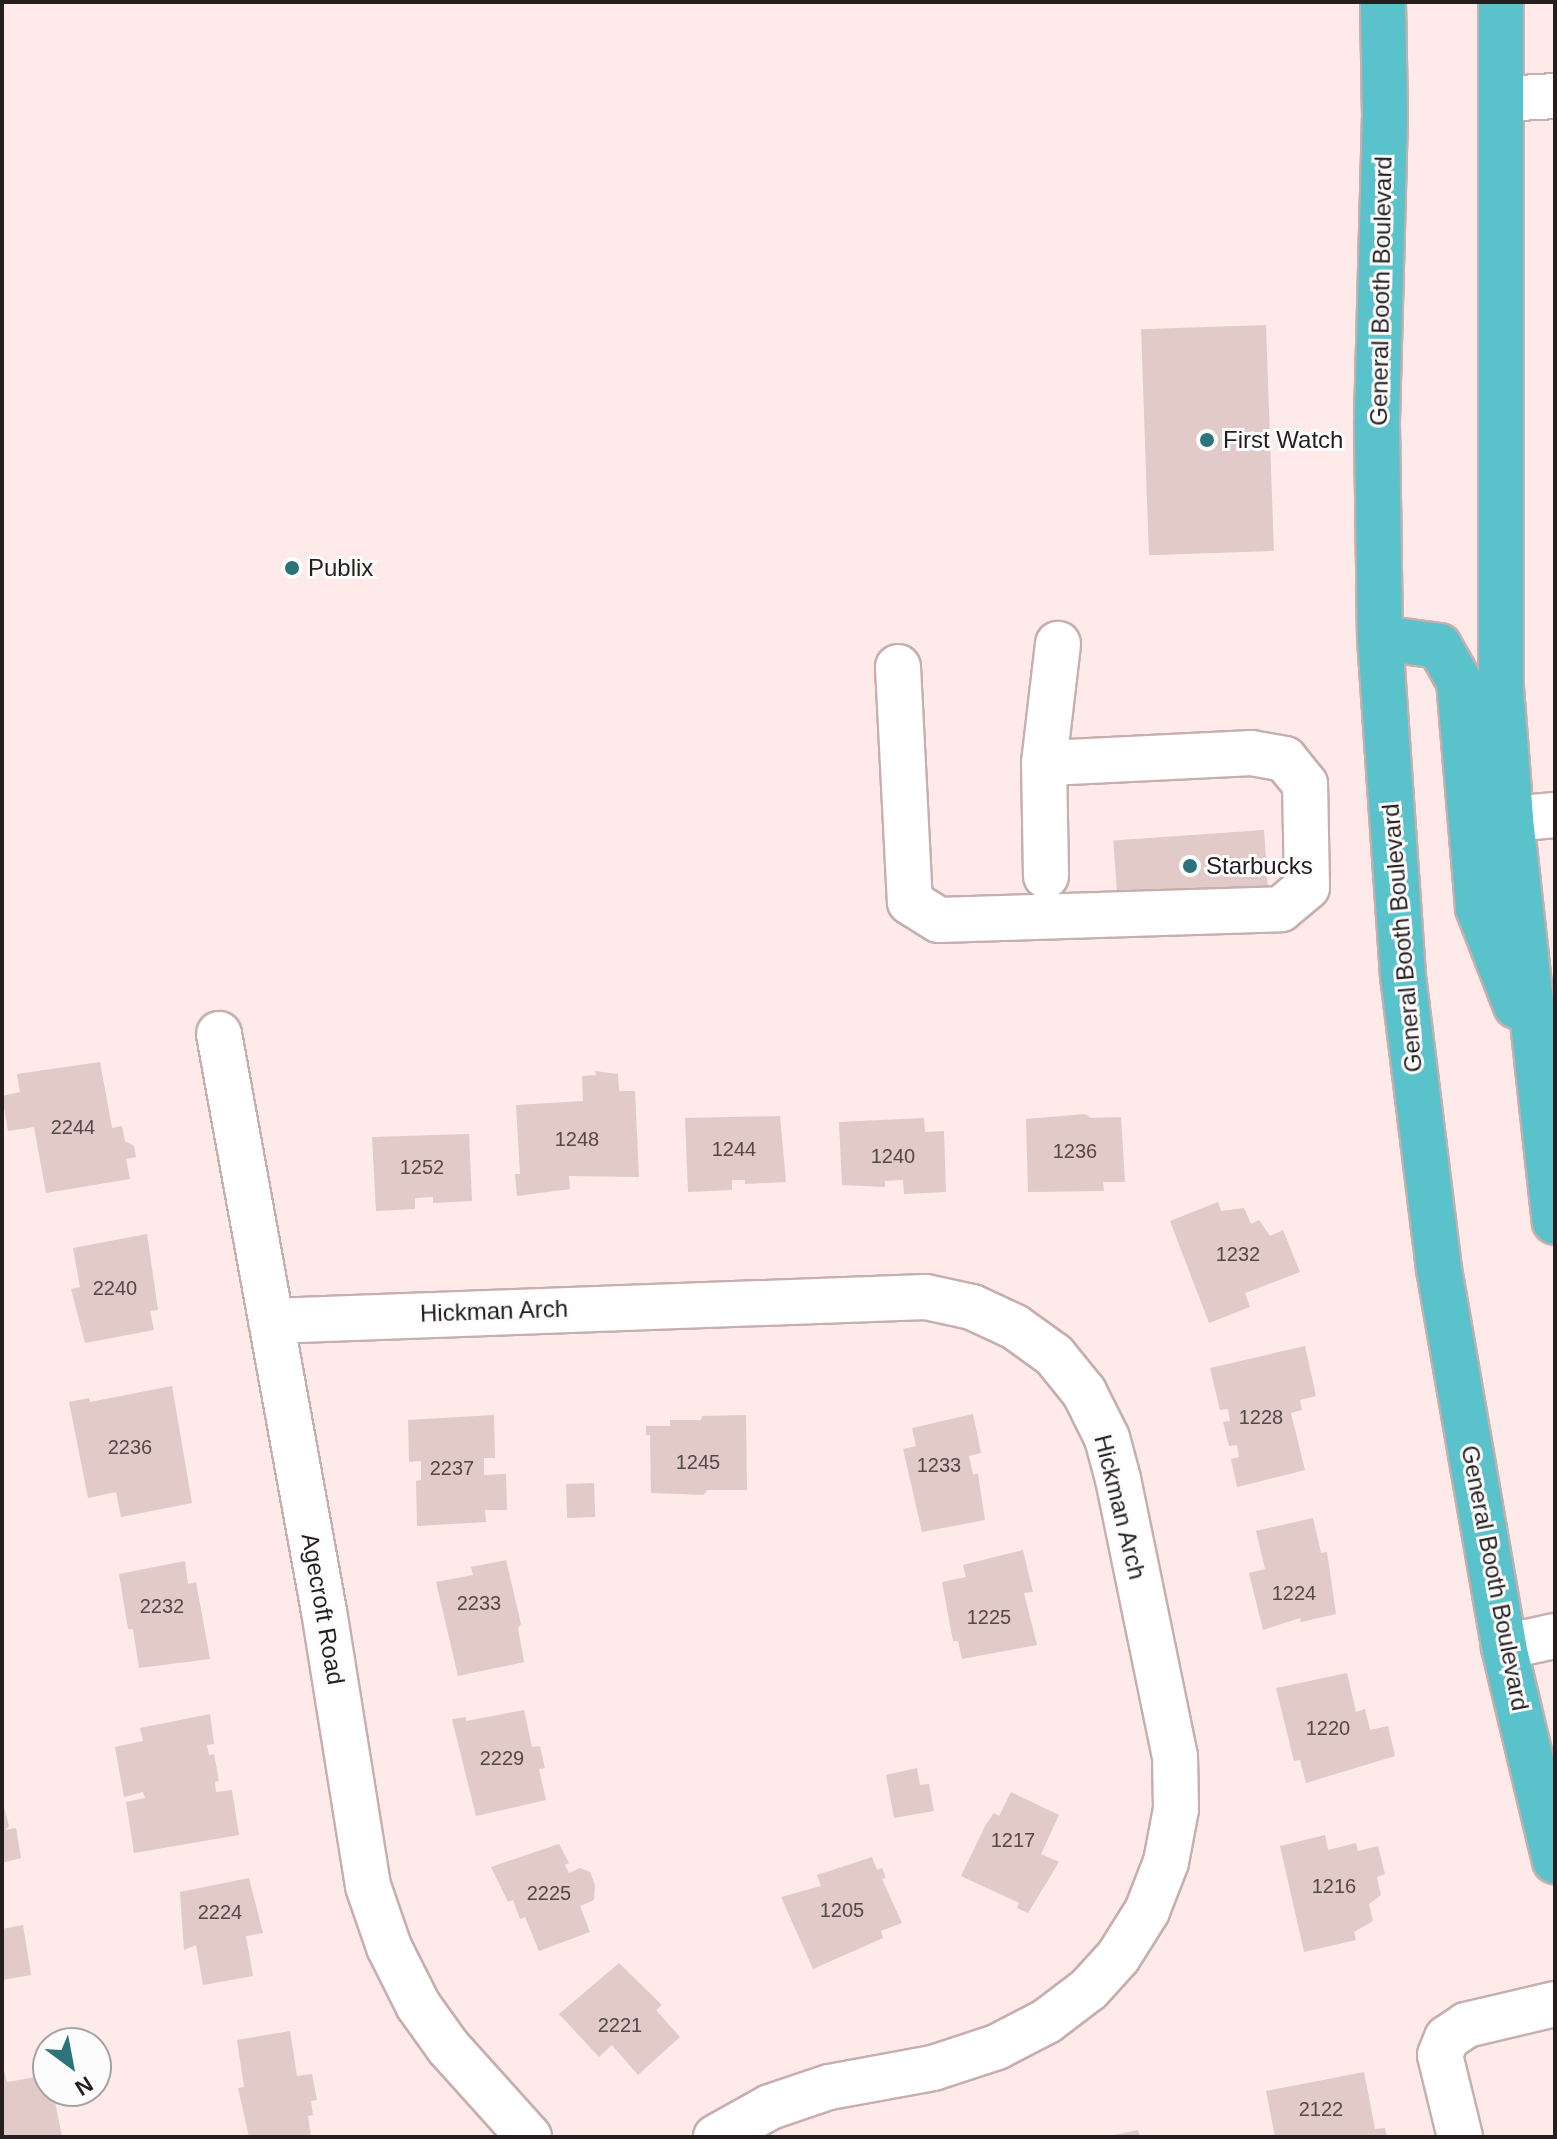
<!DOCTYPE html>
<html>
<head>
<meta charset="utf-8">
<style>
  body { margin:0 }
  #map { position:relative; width:1557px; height:2139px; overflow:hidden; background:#fdeae9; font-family:Arial,sans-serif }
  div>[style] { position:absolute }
  .building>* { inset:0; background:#e1cac8; transform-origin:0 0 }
  .roads { filter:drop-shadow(2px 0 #c6afae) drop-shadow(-2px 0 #c6afae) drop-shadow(0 2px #c6afae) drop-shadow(0 -2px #c6afae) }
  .minor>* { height:44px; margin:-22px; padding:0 22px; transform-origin:22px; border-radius:22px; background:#fff }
  .highway>* { height:44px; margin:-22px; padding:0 22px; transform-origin:22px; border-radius:22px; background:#59c2ca }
  .dots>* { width:22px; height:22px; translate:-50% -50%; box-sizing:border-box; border:4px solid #fcfcfc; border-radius:50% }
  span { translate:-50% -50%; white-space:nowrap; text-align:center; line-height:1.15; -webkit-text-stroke:6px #fcfcfc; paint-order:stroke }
  .number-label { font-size:20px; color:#554948 }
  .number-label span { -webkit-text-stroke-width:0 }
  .street-label { font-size:24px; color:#261e1e }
  .poi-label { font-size:24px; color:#261e1e }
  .left { translate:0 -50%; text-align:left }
  .frame { position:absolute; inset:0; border:4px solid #261e1e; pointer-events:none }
  .north { position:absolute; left:32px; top:2027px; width:80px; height:80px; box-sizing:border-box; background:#fcfcfc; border:2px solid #a6a3a3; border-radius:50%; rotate:148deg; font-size:22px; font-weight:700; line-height:32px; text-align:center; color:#261e1e }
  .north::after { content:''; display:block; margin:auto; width:28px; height:36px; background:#2b757a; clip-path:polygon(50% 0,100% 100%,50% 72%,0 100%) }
</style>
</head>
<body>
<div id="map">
  <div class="building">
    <i style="left:1266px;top:325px;width:226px;height:125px;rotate:88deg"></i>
    <i style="left:1264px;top:830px;width:62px;height:151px;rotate:86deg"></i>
    <i style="clip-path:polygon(100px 1062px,112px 1128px,122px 1126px,125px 1141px,134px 1146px,136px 1157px,126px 1159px,130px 1179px,46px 1193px,34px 1127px,8px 1131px,2px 1096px,20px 1092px,17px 1074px)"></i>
    <i style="clip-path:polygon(595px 1071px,618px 1074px,619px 1091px,635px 1091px,639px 1177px,569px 1176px,570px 1189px,517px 1196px,515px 1174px,520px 1174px,516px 1105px,583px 1101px,582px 1076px,596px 1075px)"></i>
    <i style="clip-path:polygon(1085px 1114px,1091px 1118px,1121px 1117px,1125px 1182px,1103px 1182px,1104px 1191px,1028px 1192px,1026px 1119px)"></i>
    <i style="clip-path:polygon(780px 1116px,786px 1182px,745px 1184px,745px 1180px,732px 1180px,732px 1190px,688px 1192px,685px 1118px)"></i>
    <i style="clip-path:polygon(924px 1118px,925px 1132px,944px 1131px,946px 1192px,904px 1194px,903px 1180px,885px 1181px,885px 1187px,842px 1185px,839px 1122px)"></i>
    <i style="clip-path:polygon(469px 1134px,472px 1201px,433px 1203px,433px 1197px,415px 1198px,415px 1209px,376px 1211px,372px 1137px)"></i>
    <i style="clip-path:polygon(1218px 1202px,1221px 1211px,1244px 1208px,1251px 1224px,1259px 1220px,1270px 1236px,1283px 1230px,1300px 1272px,1245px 1293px,1250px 1307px,1209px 1323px,1170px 1221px)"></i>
    <i style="clip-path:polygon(147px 1234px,158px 1310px,150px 1311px,154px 1330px,85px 1343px,71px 1289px,80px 1287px,73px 1248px)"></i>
    <i style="clip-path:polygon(1305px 1346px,1316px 1396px,1300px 1400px,1302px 1410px,1291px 1413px,1305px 1470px,1237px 1487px,1231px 1459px,1239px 1457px,1237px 1445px,1229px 1446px,1223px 1422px,1230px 1421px,1228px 1409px,1220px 1410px,1210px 1368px)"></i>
    <i style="clip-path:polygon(172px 1386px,192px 1503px,121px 1517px,116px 1492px,88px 1498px,69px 1402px,89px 1398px,90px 1402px)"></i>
    <i style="clip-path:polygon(973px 1414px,981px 1453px,969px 1456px,973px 1474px,978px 1474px,985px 1520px,922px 1532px,903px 1449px,916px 1446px,912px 1428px)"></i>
    <i style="clip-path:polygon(494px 1415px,495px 1458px,484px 1458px,484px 1475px,506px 1474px,507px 1510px,485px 1510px,486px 1522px,417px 1526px,416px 1481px,421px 1480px,421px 1461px,409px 1462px,408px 1420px)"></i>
    <i style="clip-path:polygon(746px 1415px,747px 1490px,708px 1490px,703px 1495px,651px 1493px,650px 1435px,646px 1435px,646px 1426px,670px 1426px,670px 1420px,701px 1420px,702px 1416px)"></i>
    <i style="left:594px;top:1483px;width:34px;height:28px;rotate:88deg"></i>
    <i style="clip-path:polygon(1313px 1518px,1321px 1553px,1327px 1552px,1336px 1614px,1301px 1622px,1300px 1618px,1263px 1630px,1249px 1573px,1265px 1569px,1256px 1531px)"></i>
    <i style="clip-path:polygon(1023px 1550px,1033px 1592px,1024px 1593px,1037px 1645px,962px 1659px,958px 1641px,953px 1641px,942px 1582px,966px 1577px,963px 1565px)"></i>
    <i style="clip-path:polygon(506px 1560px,521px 1624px,518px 1628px,524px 1662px,458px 1676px,436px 1582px,473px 1575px,471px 1567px)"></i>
    <i style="clip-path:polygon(185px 1561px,188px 1584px,196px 1582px,210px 1659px,139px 1668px,133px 1629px,128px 1629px,119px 1574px)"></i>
    <i style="clip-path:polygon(1347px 1673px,1356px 1712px,1365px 1709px,1370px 1730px,1388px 1726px,1395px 1756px,1306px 1783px,1300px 1760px,1294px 1761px,1276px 1688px)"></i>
    <i style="clip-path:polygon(524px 1710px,532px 1747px,540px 1746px,545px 1768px,539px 1769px,546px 1800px,476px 1816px,452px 1719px,466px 1717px,466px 1721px)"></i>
    <i style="clip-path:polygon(210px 1714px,214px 1744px,207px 1745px,209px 1755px,214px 1754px,219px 1781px,215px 1782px,216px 1792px,232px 1790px,239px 1835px,134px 1853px,126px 1802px,145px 1798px,143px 1792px,124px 1797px,115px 1747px,143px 1741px,140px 1728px)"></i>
    <i style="clip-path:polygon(917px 1768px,920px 1785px,929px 1784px,934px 1811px,894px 1818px,886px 1775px)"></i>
    <i style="clip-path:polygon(1011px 1792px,1059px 1815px,1041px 1854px,1059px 1862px,1028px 1913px,1017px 1908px,1019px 1903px,961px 1876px,985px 1826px,994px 1813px,999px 1816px)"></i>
    <i style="clip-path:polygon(2px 1800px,9px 1826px,5px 1830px,16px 1828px,21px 1858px,2px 1863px)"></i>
    <i style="clip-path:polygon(1325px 1835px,1328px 1850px,1356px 1843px,1358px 1851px,1378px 1846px,1385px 1874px,1377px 1877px,1381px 1895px,1369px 1904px,1373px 1921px,1354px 1932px,1356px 1940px,1304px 1952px,1280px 1846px)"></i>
    <i style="clip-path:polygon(559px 1844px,569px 1863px,565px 1865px,569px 1873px,580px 1868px,590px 1872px,595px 1885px,594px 1900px,580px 1906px,590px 1932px,539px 1951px,525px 1917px,520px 1919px,513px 1900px,508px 1902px,491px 1867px)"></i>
    <i style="clip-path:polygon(872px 1857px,877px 1870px,882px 1868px,886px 1878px,882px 1879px,902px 1923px,881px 1931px,883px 1938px,813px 1969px,781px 1897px,821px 1886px,817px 1875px)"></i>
    <i style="clip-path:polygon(249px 1878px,263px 1933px,246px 1936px,253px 1976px,203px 1985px,196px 1945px,184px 1950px,180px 1892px)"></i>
    <i style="clip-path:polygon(23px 1925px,31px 1975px,2px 1980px,2px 1929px)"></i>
    <i style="clip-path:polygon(619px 1963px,662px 2005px,656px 2010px,680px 2037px,638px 2075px,612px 2045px,599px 2057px,559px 2014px)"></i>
    <i style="clip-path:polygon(290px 2031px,297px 2076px,312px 2074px,317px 2100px,311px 2101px,313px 2115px,308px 2116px,311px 2136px,249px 2137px,238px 2088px,244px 2087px,237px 2040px)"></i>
    <i style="clip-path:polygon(2px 2063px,7px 2082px,48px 2075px,48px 2091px,53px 2091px,62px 2137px,2px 2137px)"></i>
    <i style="clip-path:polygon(1364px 2072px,1375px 2129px,1385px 2128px,1387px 2137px,1275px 2137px,1266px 2091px)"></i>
    <i style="clip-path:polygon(1138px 2130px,1140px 2137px,1109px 2137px,1109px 2136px)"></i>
  </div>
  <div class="roads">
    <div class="minor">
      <i style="left:1502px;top:99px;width:53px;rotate:-3.2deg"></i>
      <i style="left:898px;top:667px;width:235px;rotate:87.1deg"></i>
      <i style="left:910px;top:902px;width:34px;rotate:32deg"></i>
      <i style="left:939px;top:920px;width:342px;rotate:-1.8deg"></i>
      <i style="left:1281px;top:909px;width:34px;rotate:-40deg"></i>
      <i style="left:1307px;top:887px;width:103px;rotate:-91.1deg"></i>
      <i style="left:1305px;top:784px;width:32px;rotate:-129deg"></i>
      <i style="left:1285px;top:759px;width:35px;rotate:-170deg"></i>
      <i style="left:1251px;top:753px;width:207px;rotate:177.2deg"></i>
      <i style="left:1511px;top:819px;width:44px;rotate:-5.2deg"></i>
      <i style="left:1046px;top:876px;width:113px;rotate:-91deg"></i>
      <i style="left:1044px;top:763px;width:120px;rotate:-83.3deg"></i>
      <i style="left:219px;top:1034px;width:586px;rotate:79.69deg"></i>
      <i style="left:324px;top:1611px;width:278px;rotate:80.9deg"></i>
      <i style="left:368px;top:1886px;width:65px;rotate:71deg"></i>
      <i style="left:389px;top:1947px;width:65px;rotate:63.4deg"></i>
      <i style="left:418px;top:2005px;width:52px;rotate:54.5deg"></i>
      <i style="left:448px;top:2047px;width:121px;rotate:48deg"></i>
      <i style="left:271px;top:1321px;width:655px;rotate:-2.1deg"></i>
      <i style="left:926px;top:1297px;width:47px;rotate:12.3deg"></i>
      <i style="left:972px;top:1307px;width:47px;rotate:24.9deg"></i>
      <i style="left:1015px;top:1327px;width:48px;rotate:35.7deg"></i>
      <i style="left:1054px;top:1355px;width:48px;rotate:51deg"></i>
      <i style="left:1084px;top:1392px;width:51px;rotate:63.4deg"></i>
      <i style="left:1107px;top:1438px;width:42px;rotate:75deg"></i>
      <i style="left:1118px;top:1479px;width:283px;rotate:78.4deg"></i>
      <i style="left:1175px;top:1756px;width:53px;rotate:88.9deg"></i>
      <i style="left:1176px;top:1809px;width:54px;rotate:100.7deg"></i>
      <i style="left:1166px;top:1862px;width:53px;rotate:111.2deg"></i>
      <i style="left:1147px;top:1911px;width:54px;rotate:122.2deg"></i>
      <i style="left:1118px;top:1957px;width:43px;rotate:132.2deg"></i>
      <i style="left:1089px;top:1989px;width:53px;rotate:142.7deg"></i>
      <i style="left:1047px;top:2021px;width:56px;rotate:152.5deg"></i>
      <i style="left:997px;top:2047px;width:67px;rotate:161.8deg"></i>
      <i style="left:933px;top:2068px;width:106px;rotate:169.6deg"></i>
      <i style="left:829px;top:2087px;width:62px;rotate:161.3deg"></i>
      <i style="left:770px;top:2107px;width:62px;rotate:150.9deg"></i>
      <i style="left:1504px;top:1647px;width:52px;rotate:-12.2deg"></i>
      <i style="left:1460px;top:2137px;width:84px;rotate:-103.7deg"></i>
      <i style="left:1440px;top:2055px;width:18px;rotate:-68deg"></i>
      <i style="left:1447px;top:2038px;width:23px;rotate:-34deg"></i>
      <i style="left:1466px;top:2025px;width:91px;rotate:-13.3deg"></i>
    </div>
    <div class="highway">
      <i style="left:1383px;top:2px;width:113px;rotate:89deg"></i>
      <i style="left:1385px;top:115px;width:309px;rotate:91.5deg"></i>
      <i style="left:1377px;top:424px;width:214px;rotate:89.2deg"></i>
      <i style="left:1380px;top:638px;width:339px;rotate:86.1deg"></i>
      <i style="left:1403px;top:976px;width:295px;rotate:83deg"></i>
      <i style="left:1439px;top:1269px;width:384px;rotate:80.2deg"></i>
      <i style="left:1504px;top:1647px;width:220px;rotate:76.6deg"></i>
      <i style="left:1501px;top:2px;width:686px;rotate:90deg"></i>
      <i style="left:1501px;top:688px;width:131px;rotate:85.6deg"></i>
      <i style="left:1511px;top:819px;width:405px;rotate:83.8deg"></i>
      <i style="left:1380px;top:638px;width:60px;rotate:7.7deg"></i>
      <i style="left:1439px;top:646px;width:40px;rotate:60.3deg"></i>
      <i style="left:1459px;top:681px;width:228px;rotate:85.2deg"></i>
      <i style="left:1478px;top:908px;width:105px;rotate:68.8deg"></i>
    </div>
  </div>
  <div class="dots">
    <i style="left:1207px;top:440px;background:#2b757a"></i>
    <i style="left:292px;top:568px;background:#2b757a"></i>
    <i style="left:1190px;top:866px;background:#2b757a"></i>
  </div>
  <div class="number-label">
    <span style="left:73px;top:1127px">2244</span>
    <span style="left:577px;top:1139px">1248</span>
    <span style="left:734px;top:1149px">1244</span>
    <span style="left:1075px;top:1151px">1236</span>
    <span style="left:893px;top:1156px">1240</span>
    <span style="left:422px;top:1167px">1252</span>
    <span style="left:1238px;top:1254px">1232</span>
    <span style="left:115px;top:1288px">2240</span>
    <span style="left:1261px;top:1417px">1228</span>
    <span style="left:130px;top:1447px">2236</span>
    <span style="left:698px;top:1462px">1245</span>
    <span style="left:939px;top:1465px">1233</span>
    <span style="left:452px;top:1468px">2237</span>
    <span style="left:1294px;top:1593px">1224</span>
    <span style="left:479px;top:1603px">2233</span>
    <span style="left:162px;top:1606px">2232</span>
    <span style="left:989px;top:1617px">1225</span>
    <span style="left:1328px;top:1728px">1220</span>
    <span style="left:502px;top:1758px">2229</span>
    <span style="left:1013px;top:1840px">1217</span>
    <span style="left:1334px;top:1886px">1216</span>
    <span style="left:549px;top:1893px">2225</span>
    <span style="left:842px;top:1910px">1205</span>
    <span style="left:220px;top:1912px">2224</span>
    <span style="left:620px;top:2025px">2221</span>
    <span style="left:1321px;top:2109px">2122</span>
  </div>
  <div class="street-label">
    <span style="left:1381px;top:291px;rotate:-89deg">General Booth Boulevard</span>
    <span style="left:1402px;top:938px;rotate:-95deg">General Booth Boulevard</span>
    <span style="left:494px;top:1311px;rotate:-2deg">Hickman Arch</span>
    <span style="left:1120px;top:1507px;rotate:76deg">Hickman Arch</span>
    <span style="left:1495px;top:1578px;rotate:79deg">General Booth Boulevard</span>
    <span style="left:323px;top:1609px;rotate:80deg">Agecroft Road</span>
  </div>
  <div class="poi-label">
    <span class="left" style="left:1223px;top:440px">First Watch</span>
    <span class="left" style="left:308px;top:568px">Publix</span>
    <span class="left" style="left:1206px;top:866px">Starbucks</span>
  </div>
  <div class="frame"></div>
  <div class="north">N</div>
</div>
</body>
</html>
